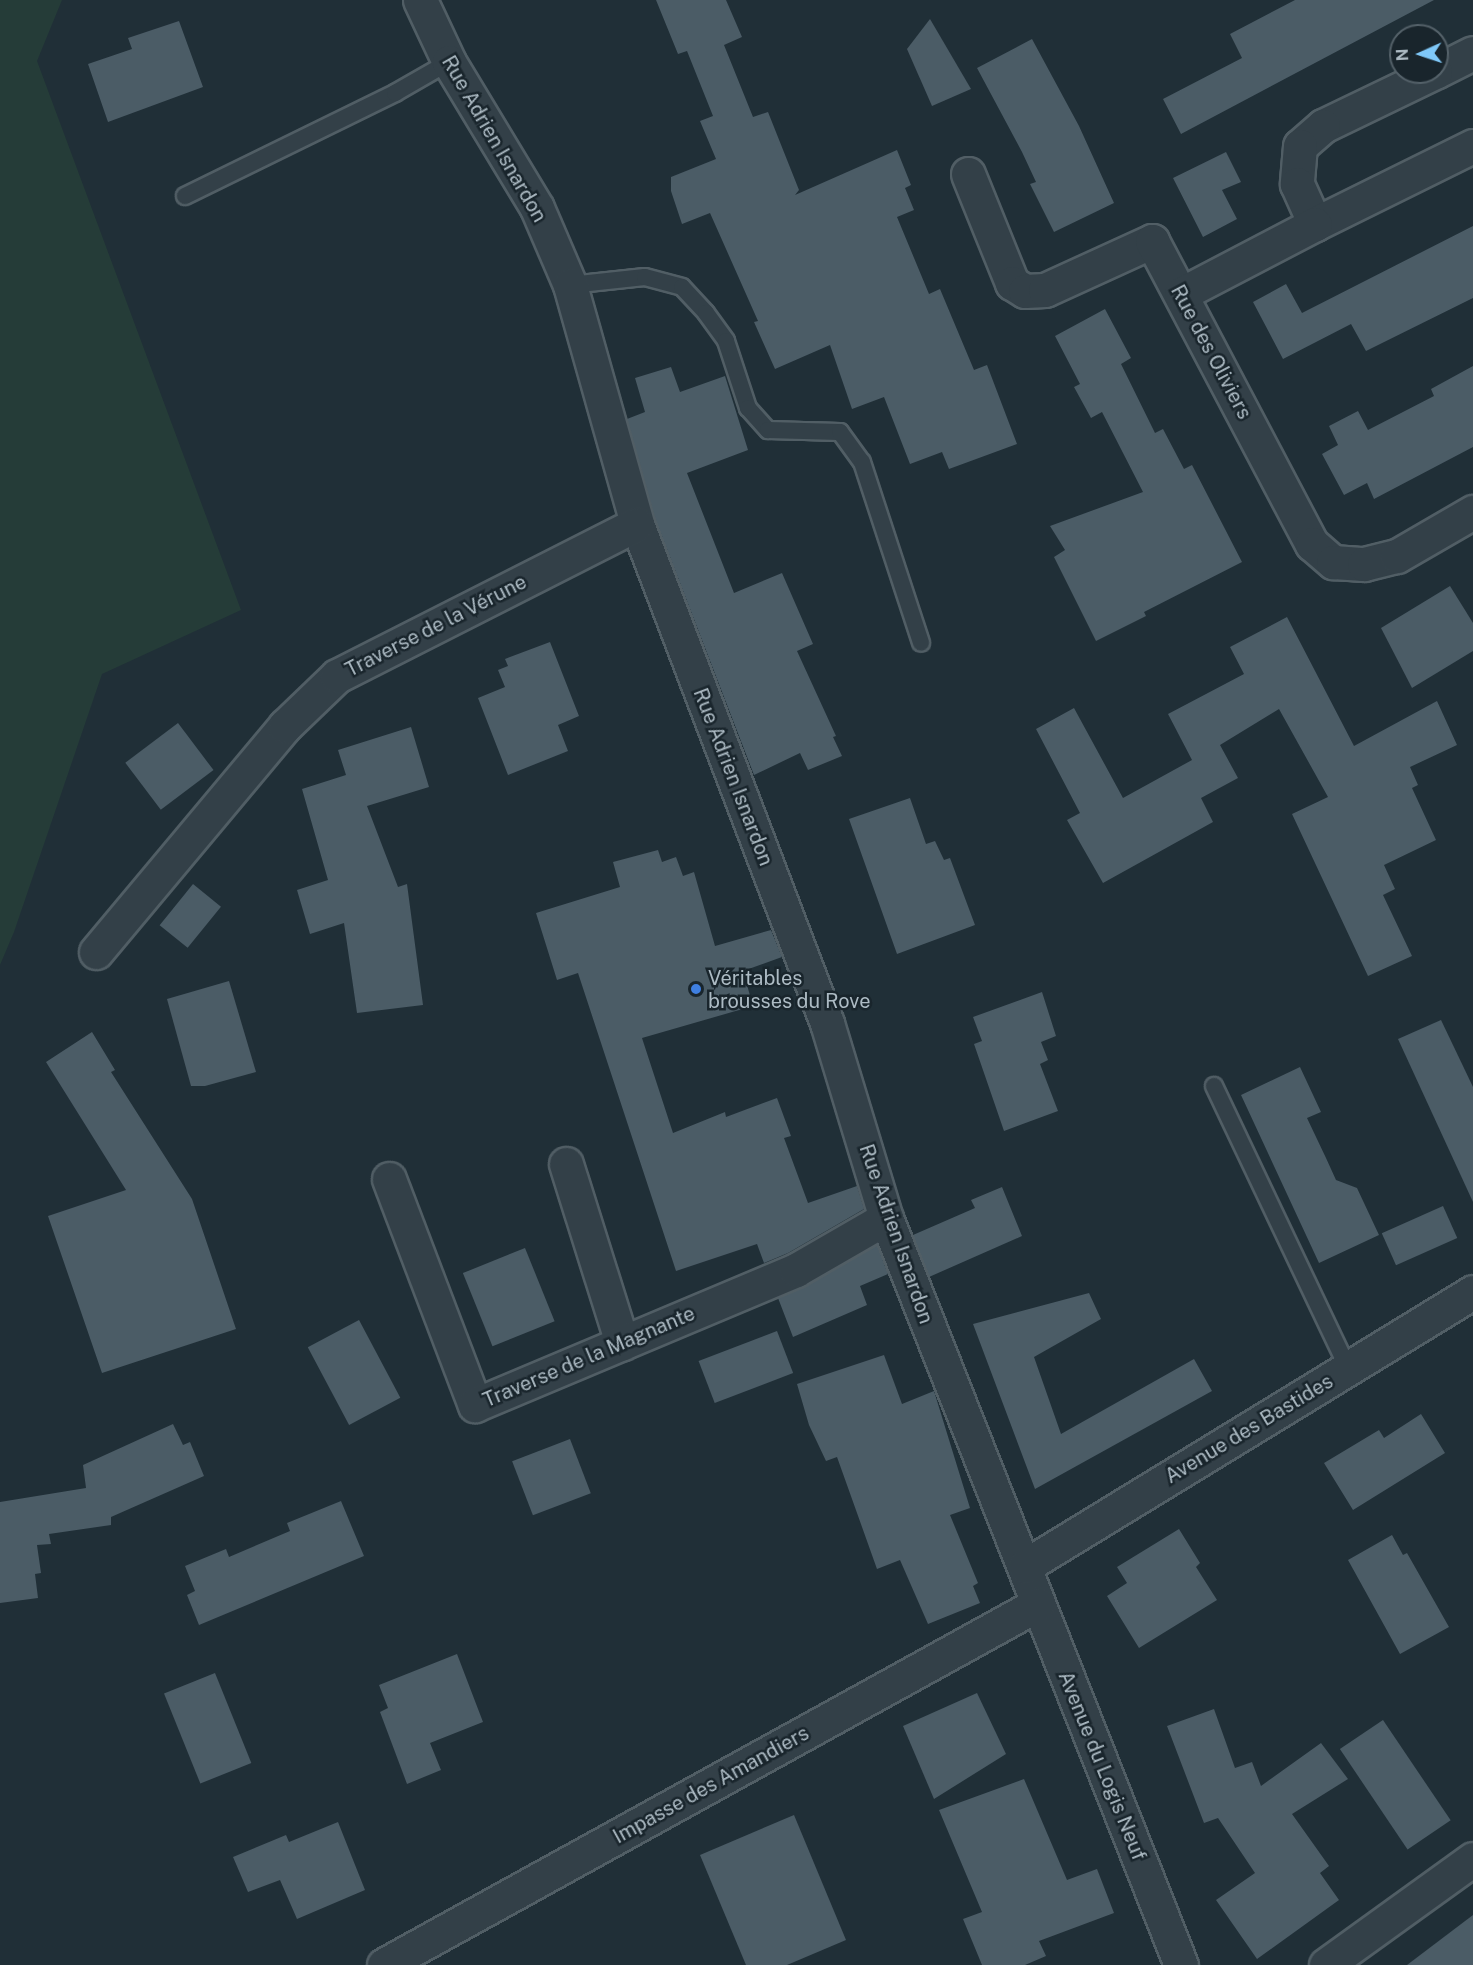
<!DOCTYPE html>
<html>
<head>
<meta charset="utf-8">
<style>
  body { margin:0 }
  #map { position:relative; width:1473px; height:1965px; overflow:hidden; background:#202f37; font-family:"Public Sans",sans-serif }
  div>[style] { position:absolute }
  .green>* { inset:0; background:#253c38 }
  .building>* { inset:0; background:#4b5c66; transform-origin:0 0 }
  .roads { filter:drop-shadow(2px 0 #515e65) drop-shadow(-2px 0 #515e65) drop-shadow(0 2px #515e65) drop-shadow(0 -2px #515e65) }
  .lane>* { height:16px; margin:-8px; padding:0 8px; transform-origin:8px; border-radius:8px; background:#334048 }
  .street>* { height:33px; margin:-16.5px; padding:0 16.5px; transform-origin:16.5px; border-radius:16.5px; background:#334048 }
  .dots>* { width:16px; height:16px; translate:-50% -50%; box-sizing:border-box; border:3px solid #19252c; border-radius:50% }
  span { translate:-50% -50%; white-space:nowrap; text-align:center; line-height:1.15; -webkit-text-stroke:5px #19252c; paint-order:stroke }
  .street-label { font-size:20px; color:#adbbc4 }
  .poi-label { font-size:20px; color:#adbbc4 }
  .left { translate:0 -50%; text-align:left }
  .north { position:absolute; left:1389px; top:24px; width:60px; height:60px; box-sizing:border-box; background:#19252c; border:2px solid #546169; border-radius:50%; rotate:267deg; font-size:16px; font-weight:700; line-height:24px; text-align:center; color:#adbbc4 }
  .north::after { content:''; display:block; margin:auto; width:21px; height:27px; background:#7fc8f8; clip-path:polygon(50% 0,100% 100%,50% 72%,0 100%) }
</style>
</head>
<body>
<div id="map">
  <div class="green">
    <i style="clip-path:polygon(0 0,62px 0,37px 61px,241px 610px,102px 674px,14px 932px,0 965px)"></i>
  </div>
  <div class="building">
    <i style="clip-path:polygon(656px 0,726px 0,742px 37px,724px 45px,753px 117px,768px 112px,799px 190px,795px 195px,897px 150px,911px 185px,905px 188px,914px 210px,897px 217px,929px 294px,940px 289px,974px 370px,987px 365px,1017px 444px,949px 469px,942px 452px,910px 464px,884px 397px,852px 409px,830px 345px,775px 369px,754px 322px,758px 321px,710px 213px,682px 224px,671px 191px,671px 177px,716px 159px,700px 121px,713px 116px,687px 51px,678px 54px)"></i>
    <i style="clip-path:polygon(1295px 0,1434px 0,1181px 134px,1163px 99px,1242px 58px,1230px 34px)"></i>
    <i style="clip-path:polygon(930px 19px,971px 89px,932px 106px,907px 49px)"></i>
    <i style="clip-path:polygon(179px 21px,203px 87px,108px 122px,88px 64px,132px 49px,128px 38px)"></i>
    <i style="clip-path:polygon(1032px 39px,1079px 126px,1114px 203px,1054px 232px,1030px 184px,1036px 182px,1022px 152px,977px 68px)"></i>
    <i style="clip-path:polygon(1226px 152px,1241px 182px,1222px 190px,1237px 219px,1203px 237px,1173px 178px)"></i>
    <i style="clip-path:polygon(1473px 226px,1473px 298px,1366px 351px,1351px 324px,1283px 359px,1253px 302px,1286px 284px,1302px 313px)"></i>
    <i style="clip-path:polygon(1105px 309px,1131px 358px,1121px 364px,1155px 433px,1163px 429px,1184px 469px,1192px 465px,1242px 562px,1144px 612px,1146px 616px,1096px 641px,1054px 557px,1065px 550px,1050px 526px,1143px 492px,1102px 412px,1091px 418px,1074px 387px,1080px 384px,1055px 336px)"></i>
    <i style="clip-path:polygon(1473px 366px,1473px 447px,1374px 499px,1367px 483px,1344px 495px,1322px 454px,1338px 445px,1329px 426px,1358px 411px,1368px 430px,1434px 396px,1431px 389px)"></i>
    <i style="clip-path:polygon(671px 367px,680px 392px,725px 376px,748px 450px,687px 473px,734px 593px,782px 573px,813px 644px,797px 651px,836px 736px,833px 737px,842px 756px,808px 770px,800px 753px,754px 775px,655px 518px,627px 419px,645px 412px,635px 378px)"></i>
    <i style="clip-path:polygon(1450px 586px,1473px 623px,1473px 651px,1412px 688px,1381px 628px)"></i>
    <i style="clip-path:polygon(1287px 617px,1354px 746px,1437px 701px,1457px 745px,1410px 767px,1418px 785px,1412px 788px,1436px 840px,1384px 865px,1395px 889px,1383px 895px,1412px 956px,1368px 976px,1292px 814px,1328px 797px,1279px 709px,1220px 745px,1238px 778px,1201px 798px,1213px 822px,1103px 883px,1067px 820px,1080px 813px,1036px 729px,1074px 708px,1123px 798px,1192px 760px,1168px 714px,1244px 674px,1230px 647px)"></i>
    <i style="clip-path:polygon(550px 642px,579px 716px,558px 725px,568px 751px,508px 775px,478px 698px,505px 687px,498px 670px,508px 666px,505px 659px)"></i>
    <i style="left:178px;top:723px;width:59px;height:66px;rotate:53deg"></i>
    <i style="clip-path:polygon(411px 727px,429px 787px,367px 806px,398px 887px,407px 884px,423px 1005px,357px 1013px,344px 923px,310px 934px,297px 890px,328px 880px,302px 789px,346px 775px,338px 750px)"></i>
    <i style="clip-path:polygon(910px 798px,926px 844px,935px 841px,944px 860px,950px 858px,975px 925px,897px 954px,849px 819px)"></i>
    <i style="clip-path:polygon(658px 850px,662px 862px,676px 857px,683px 876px,694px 872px,715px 946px,771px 930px,782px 957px,743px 971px,753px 1006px,642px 1038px,673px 1133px,725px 1112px,726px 1117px,777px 1098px,791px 1136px,784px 1138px,808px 1203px,857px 1186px,864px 1209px,788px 1253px,764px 1263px,757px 1244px,676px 1271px,578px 973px,557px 980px,536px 913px,620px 887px,613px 862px)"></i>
    <i style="left:193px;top:884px;width:36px;height:53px;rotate:39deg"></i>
    <i style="clip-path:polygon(229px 981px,256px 1072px,205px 1086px,191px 1086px,167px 999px)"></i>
    <i style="clip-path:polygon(1042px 992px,1056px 1036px,1041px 1042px,1048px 1060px,1040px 1064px,1058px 1111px,1004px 1131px,974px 1044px,982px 1041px,973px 1017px)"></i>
    <i style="clip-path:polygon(1441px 1020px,1473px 1087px,1473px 1202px,1398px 1039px)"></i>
    <i style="clip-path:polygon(92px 1032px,115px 1070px,111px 1072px,192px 1199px,236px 1329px,102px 1373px,48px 1216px,126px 1190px,46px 1062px)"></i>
    <i style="clip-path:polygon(1300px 1067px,1321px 1112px,1307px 1118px,1326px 1158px,1336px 1180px,1357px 1188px,1379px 1235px,1319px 1263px,1241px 1095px)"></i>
    <i style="clip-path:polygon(1002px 1187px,1022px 1236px,929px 1277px,913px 1235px,975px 1208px,971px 1200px)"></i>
    <i style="left:1443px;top:1206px;width:35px;height:67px;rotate:66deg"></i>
    <i style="clip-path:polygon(877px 1245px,888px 1274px,860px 1286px,867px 1305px,793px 1337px,778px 1298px,805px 1286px)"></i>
    <i style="left:525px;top:1248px;width:79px;height:67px;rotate:68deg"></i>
    <i style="clip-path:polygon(1089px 1293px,1101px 1319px,1034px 1357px,1061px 1434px,1194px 1359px,1212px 1391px,1035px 1489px,973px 1324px)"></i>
    <i style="left:359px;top:1320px;width:88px;height:58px;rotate:62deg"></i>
    <i style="left:777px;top:1331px;width:45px;height:84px;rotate:69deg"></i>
    <i style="clip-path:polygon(884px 1355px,902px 1404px,934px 1391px,970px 1508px,950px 1515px,978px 1583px,973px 1586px,980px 1603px,928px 1624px,900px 1560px,877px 1569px,837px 1457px,826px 1461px,809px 1425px,797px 1384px)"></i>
    <i style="clip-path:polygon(1421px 1414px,1445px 1453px,1353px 1510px,1324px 1463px,1379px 1430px,1384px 1438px)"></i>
    <i style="clip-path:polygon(173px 1424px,183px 1445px,190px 1442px,204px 1476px,111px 1517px,111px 1525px,49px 1534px,51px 1544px,37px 1545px,41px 1573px,35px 1574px,38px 1598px,0 1603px,0 1502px,86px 1488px,83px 1465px)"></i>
    <i style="left:570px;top:1439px;width:58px;height:62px;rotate:69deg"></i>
    <i style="clip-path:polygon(341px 1501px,364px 1556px,199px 1625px,187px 1595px,195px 1591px,185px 1566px,226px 1549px,229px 1557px,290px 1531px,287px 1523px)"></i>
    <i style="clip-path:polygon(1179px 1529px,1200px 1563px,1196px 1567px,1217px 1600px,1139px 1648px,1107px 1596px,1127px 1583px,1117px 1567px)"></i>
    <i style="clip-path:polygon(1392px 1535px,1403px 1555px,1407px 1553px,1449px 1627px,1400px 1654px,1348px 1560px)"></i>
    <i style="clip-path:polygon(457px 1654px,483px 1722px,430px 1743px,441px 1770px,407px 1784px,380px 1712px,388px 1708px,379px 1685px)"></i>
    <i style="left:215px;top:1673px;width:97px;height:55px;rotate:68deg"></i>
    <i style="clip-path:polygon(977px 1693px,1006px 1754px,934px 1799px,903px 1726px)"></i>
    <i style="clip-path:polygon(1214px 1709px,1235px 1768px,1252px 1762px,1261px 1786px,1321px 1743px,1348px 1779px,1292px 1814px,1329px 1866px,1320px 1873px,1339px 1900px,1257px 1959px,1216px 1900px,1255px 1873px,1218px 1818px,1204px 1823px,1167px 1726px)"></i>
    <i style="left:1383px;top:1720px;width:121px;height:52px;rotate:56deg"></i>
    <i style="clip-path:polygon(1024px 1779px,1067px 1880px,1097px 1869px,1114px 1913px,1039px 1941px,1046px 1956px,1025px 1965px,982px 1965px,963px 1919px,982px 1912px,939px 1810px)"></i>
    <i style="clip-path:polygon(794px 1815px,846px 1940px,787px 1965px,746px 1965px,700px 1855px)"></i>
    <i style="clip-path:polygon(338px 1822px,365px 1890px,297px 1919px,280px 1880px,248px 1892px,233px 1857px,286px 1835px,289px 1842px)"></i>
    <i style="clip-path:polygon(1473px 1915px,1473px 1965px,1407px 1965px)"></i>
  </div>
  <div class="roads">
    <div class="lane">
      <i style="left:185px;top:196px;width:234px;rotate:-26.1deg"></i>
      <i style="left:395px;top:93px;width:62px;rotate:-29.9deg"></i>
      <i style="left:570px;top:285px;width:75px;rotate:-6.1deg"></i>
      <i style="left:645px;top:277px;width:38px;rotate:15deg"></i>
      <i style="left:682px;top:287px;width:35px;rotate:47deg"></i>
      <i style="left:706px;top:313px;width:34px;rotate:54deg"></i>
      <i style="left:726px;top:341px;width:71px;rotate:71.8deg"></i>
      <i style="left:748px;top:408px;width:30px;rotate:48deg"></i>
      <i style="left:768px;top:430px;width:72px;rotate:1.6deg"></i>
      <i style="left:840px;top:432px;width:37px;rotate:54deg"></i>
      <i style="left:862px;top:462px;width:190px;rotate:71.9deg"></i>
      <i style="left:1214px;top:1086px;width:312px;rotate:64.6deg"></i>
    </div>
    <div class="street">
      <i style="left:420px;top:0;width:68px;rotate:64.9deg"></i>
      <i style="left:449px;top:62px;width:170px;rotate:58.9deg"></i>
      <i style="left:537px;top:208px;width:84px;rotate:66.8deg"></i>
      <i style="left:570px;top:285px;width:248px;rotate:74.3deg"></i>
      <i style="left:637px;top:524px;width:534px;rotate:69.16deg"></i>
      <i style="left:827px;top:1023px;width:204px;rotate:73.2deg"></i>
      <i style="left:886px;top:1218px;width:803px;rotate:68.45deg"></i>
      <i style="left:1437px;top:71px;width:40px;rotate:-26.6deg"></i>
      <i style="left:1435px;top:72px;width:124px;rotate:154.3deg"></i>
      <i style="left:1323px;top:126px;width:30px;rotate:139deg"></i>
      <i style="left:1300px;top:146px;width:38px;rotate:95deg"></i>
      <i style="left:1297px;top:184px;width:44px;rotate:65.8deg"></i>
      <i style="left:1315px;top:224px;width:176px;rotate:-26.3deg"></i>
      <i style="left:968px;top:174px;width:118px;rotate:68deg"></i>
      <i style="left:1012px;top:283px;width:15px;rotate:32deg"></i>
      <i style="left:1025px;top:291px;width:20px;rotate:-3deg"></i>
      <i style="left:1045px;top:290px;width:118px;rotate:-24.6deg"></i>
      <i style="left:1152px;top:241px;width:343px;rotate:62.2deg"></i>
      <i style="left:1312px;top:544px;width:28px;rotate:41deg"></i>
      <i style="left:1333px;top:562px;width:31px;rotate:4deg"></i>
      <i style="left:1364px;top:564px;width:34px;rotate:-14deg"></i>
      <i style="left:1397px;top:556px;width:88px;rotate:-30.1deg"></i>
      <i style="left:1181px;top:294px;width:151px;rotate:-27.6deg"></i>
      <i style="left:96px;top:952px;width:295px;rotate:-50.1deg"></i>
      <i style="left:285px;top:726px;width:72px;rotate:-43.9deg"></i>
      <i style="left:337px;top:676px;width:336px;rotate:-26.9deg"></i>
      <i style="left:566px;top:1164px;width:188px;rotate:72.6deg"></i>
      <i style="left:389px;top:1179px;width:242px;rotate:69.2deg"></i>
      <i style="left:475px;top:1405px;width:348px;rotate:-22.8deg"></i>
      <i style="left:796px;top:1270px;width:104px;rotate:-30deg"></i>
      <i style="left:1025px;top:1566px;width:525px;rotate:-31.45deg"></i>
      <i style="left:384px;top:1965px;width:747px;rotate:-28.9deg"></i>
      <i style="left:1326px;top:1965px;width:181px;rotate:-35.8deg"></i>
    </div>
  </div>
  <div class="dots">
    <i style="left:696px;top:989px;background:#3f7fe0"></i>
  </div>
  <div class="street-label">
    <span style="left:494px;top:139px;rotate:60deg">Rue Adrien Isnardon</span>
    <span style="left:1211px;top:352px;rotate:62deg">Rue des Oliviers</span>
    <span style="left:436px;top:626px;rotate:-27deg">Traverse de la Vérune</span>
    <span style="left:733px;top:777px;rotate:69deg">Rue Adrien Isnardon</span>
    <span style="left:896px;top:1234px;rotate:71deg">Rue Adrien Isnardon</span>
    <span style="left:589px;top:1357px;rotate:-23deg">Traverse de la Magnante</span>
    <span style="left:1249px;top:1429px;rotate:-31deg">Avenue des Bastides</span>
    <span style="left:1102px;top:1766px;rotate:68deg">Avenue du Logis Neuf</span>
    <span style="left:711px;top:1785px;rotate:-29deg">Impasse des Amandiers</span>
  </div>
  <div class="poi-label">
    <span class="left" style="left:708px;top:990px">Véritables<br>brousses du Rove</span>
  </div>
  <div class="north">N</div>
</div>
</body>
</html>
